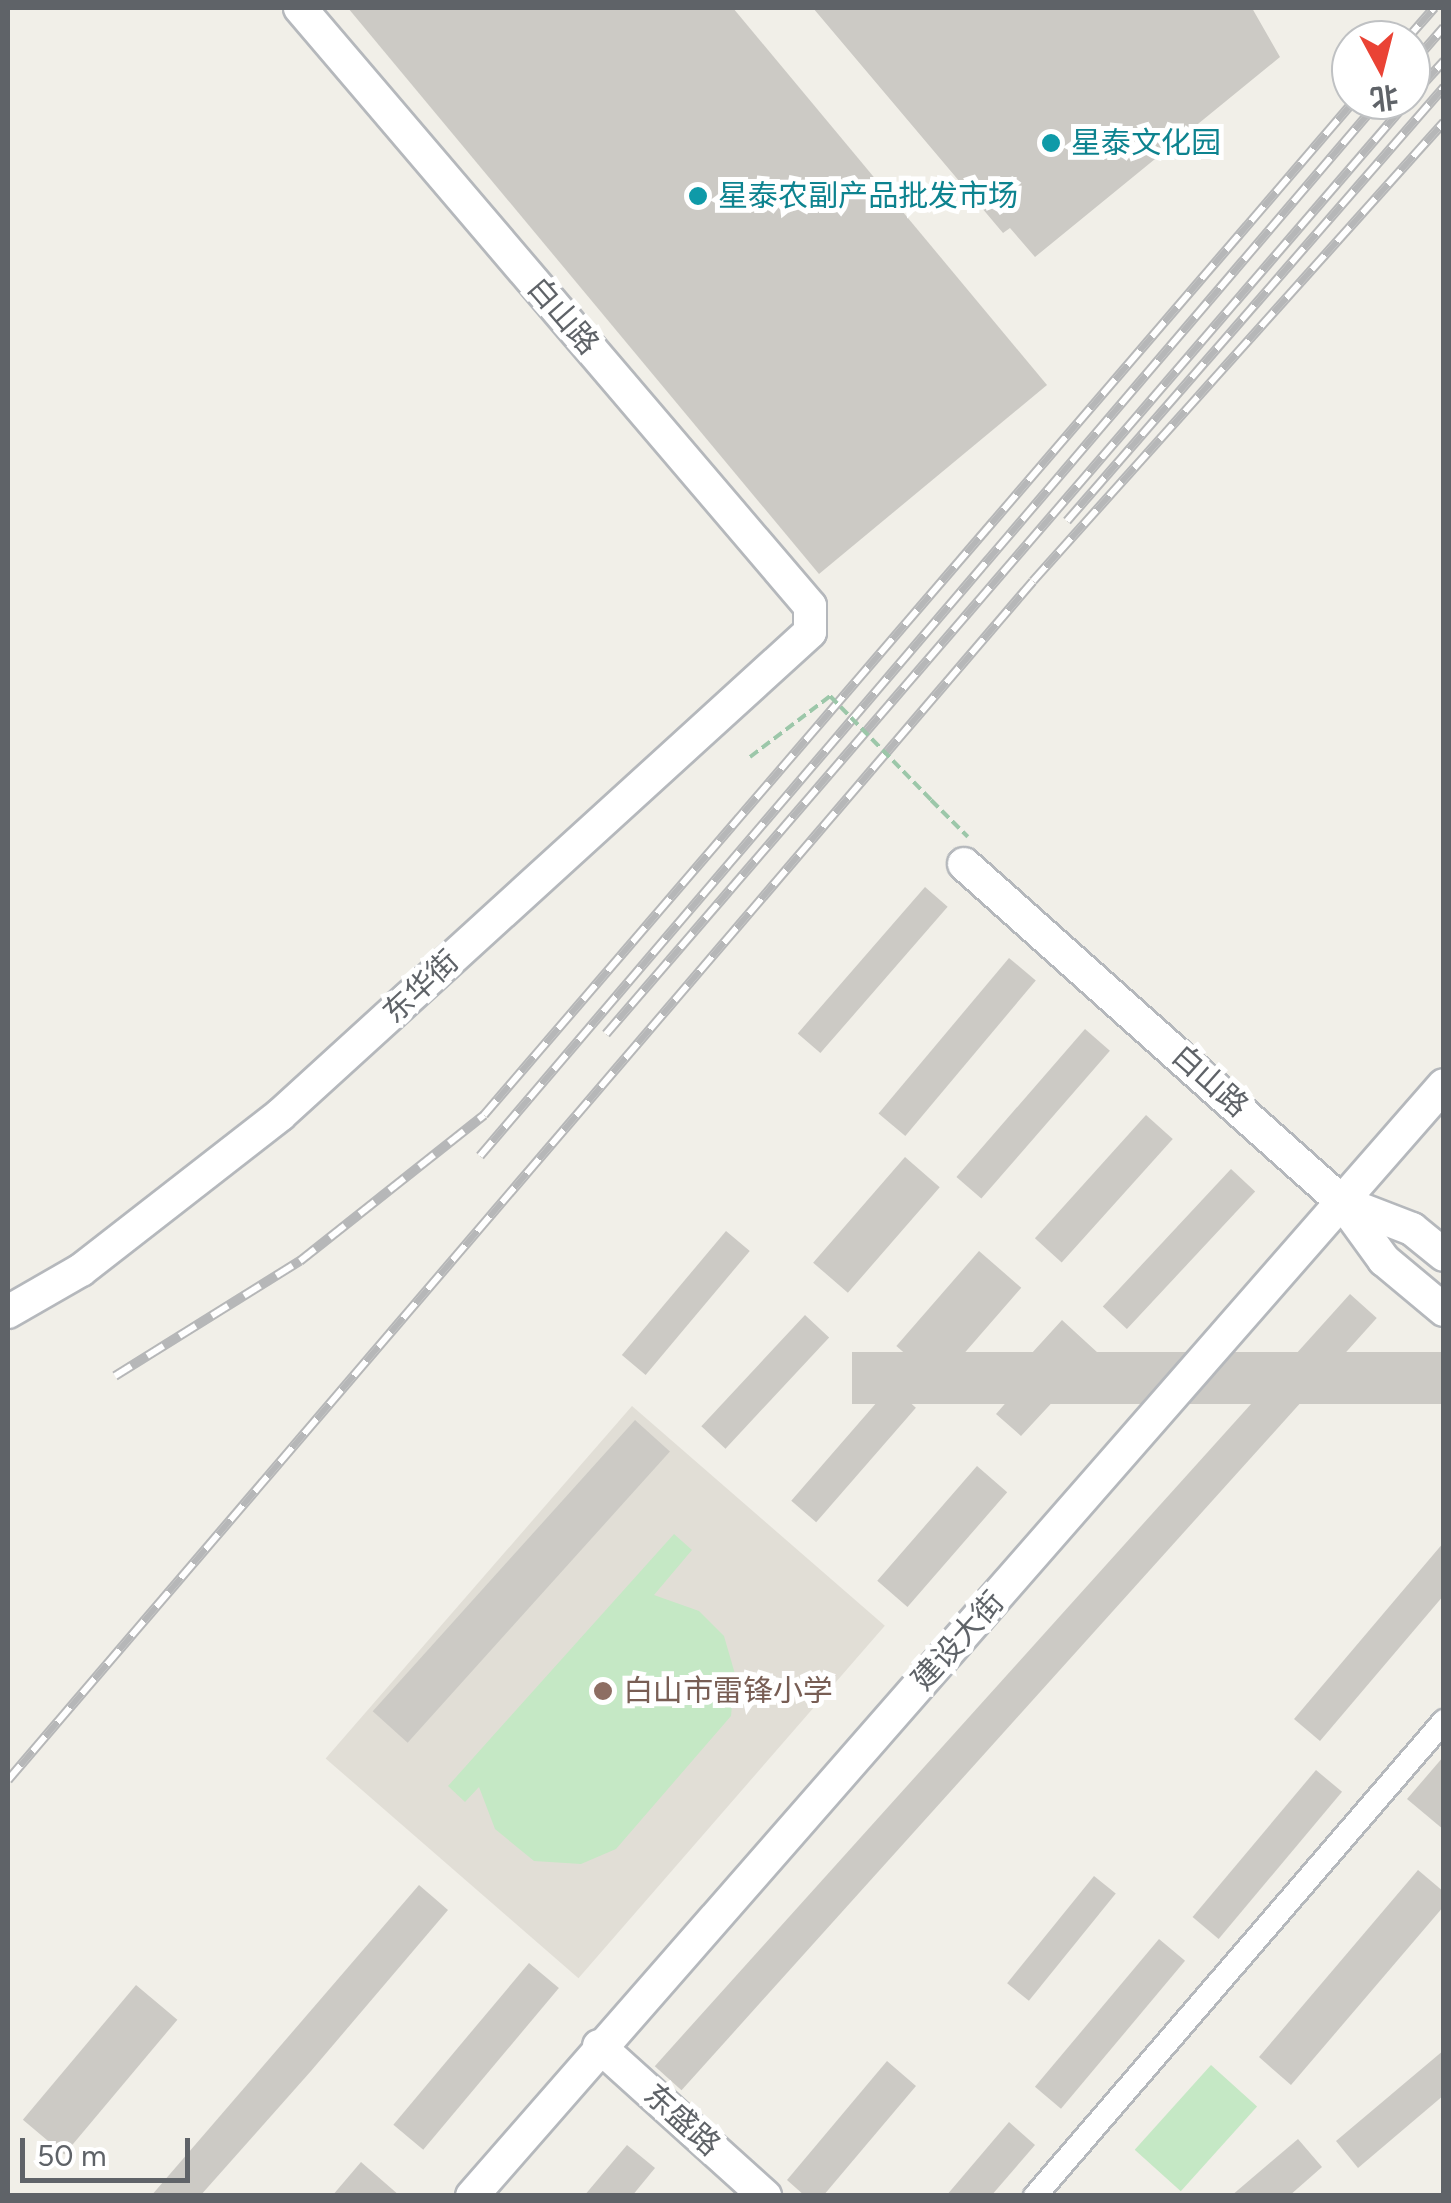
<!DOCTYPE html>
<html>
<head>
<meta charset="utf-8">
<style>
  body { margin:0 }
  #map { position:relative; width:1451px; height:2203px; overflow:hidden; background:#f1efe8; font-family:Figtree,"Noto Sans SC",sans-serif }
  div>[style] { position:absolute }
  .education>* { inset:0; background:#e1ded6; transform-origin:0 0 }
  .green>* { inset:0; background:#c5e8c5; transform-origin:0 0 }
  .building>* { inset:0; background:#cccac5; transform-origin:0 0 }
  .path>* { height:4px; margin-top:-2px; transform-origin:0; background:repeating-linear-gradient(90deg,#9cc7a9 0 10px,transparent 0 15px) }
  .roads { filter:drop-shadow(2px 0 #b5b8bc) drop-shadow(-2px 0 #b5b8bc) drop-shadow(0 2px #b5b8bc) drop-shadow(0 -2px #b5b8bc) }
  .street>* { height:22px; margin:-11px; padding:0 11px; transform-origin:11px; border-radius:11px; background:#fff }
  .secondary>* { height:32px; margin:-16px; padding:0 16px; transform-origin:16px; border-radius:16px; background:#fff }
  .rail>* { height:10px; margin-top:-5px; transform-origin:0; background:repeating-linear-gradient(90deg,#fff 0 19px,#b6b7b8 0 38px); box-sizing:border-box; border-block:2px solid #b6b7b8 }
  .path-bridge>* { height:4px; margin-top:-2px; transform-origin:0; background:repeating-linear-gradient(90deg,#9cc7a9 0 10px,transparent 0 15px) }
  .dots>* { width:28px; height:28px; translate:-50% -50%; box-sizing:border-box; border:5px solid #fff; border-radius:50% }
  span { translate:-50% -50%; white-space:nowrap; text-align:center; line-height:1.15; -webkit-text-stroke:10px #fff; paint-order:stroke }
  .culture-label { font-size:30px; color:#0d838f }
  .left { translate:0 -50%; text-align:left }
  .street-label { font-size:30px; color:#5f6368 }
  .education-label { font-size:30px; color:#785e54 }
  .frame { position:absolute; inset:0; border:10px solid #5f6368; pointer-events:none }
  .north { position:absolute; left:1331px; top:20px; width:100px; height:100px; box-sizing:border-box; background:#fff; border:2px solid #bfc1c3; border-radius:50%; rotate:173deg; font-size:28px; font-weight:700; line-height:40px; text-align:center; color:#5f6368 }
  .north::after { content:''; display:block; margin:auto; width:35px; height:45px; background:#ea4335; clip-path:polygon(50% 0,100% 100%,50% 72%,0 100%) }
  .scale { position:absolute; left:20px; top:2138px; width:170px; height:45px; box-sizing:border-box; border:5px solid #5f6368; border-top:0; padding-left:12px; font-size:30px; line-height:35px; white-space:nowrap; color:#5f6368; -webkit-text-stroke:8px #fff; paint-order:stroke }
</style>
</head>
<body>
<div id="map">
  <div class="education">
    <i style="left:632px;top:1406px;width:335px;height:467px;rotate:41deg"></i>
  </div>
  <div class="green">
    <i style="clip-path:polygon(674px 1534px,692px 1550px,654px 1595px,699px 1611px,724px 1636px,735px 1674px,731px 1716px,616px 1849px,581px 1864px,534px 1861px,495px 1829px,479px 1787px,465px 1802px,448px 1786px)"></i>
    <i style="left:1211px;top:2065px;width:62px;height:114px;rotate:42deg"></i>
  </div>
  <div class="building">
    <i style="clip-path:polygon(348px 8px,733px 8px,1047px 385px,819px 574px)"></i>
    <i style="clip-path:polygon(813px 8px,1252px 8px,1280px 57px,1035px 257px,1010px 228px,1003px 233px)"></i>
    <i style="left:925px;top:887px;width:30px;height:194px;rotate:41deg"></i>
    <i style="left:1009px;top:958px;width:35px;height:203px;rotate:40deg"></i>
    <i style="left:1085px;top:1029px;width:33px;height:196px;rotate:41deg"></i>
    <i style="left:1146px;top:1115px;width:36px;height:166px;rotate:42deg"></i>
    <i style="left:905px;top:1157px;width:46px;height:140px;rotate:41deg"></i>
    <i style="left:1231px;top:1169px;width:33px;height:188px;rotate:43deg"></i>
    <i style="left:726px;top:1231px;width:31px;height:162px;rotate:40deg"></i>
    <i style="left:979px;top:1251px;width:56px;height:126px;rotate:41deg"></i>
    <i style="left:1350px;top:1294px;width:36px;height:1039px;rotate:42deg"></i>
    <i style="left:805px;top:1315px;width:33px;height:152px;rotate:43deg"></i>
    <i style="clip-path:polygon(1062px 1320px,1098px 1353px,1021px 1436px,996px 1414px,1010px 1398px,999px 1389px)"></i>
    <i style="left:1444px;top:1352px;width:52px;height:592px;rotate:90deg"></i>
    <i style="left:891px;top:1386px;width:33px;height:152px;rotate:41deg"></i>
    <i style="left:635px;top:1420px;width:47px;height:392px;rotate:42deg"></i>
    <i style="left:977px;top:1466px;width:40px;height:152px;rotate:41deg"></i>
    <i style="clip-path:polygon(1444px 1542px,1444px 1595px,1320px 1741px,1294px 1719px)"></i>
    <i style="clip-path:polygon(1444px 1756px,1444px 1830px,1407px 1799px)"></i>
    <i style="left:1316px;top:1770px;width:34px;height:192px;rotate:40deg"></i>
    <i style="clip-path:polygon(1418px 1870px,1444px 1892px,1444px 1906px,1291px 2085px,1259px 2057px)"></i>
    <i style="left:1094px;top:1876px;width:28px;height:138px;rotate:39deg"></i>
    <i style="clip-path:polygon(419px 1885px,448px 1910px,311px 2071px,200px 2196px,151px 2196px)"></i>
    <i style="left:1159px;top:1939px;width:34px;height:193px;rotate:40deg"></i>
    <i style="left:529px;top:1963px;width:39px;height:211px;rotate:40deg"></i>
    <i style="left:136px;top:1985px;width:54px;height:176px;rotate:40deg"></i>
    <i style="clip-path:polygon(1444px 2050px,1444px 2095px,1358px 2168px,1336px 2141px)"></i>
    <i style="clip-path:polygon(887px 2061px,916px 2086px,823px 2196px,805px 2196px,787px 2180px)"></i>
    <i style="clip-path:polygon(1009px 2122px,1035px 2145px,991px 2196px,946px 2196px)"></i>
    <i style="clip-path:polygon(1298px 2139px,1322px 2167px,1289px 2196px,1231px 2196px)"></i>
    <i style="clip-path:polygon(627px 2145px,655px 2168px,632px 2196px,584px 2196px)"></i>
    <i style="clip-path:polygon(361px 2162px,400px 2196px,332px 2196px)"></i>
  </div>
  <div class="path">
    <i style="left:750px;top:757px;width:101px;rotate:-37.3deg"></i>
    <i style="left:931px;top:800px;width:52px;rotate:45deg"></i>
  </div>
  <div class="roads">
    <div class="street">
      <i style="left:1035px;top:2196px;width:627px;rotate:-49.27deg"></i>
    </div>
    <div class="secondary">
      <i style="left:964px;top:864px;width:507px;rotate:41.8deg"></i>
      <i style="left:1342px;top:1202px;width:72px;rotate:54.1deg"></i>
      <i style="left:1384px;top:1260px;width:78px;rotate:39.8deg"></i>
      <i style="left:1342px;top:1202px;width:75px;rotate:21.1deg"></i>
      <i style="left:1412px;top:1229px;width:41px;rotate:39.1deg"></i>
      <i style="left:8px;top:1312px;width:84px;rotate:-29.9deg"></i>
      <i style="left:81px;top:1270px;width:252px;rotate:-37.9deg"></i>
      <i style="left:280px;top:1115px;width:717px;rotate:-42.34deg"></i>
      <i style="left:810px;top:632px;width:26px;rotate:-90deg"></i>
      <i style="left:810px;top:606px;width:786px;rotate:-130.46deg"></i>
      <i style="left:599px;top:2046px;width:224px;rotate:42.1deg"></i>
      <i style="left:472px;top:2196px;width:1476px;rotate:-48.82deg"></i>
    </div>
  </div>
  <div class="rail">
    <i style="left:1406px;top:40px;width:43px;rotate:-48.8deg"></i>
    <i style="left:1411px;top:65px;width:50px;rotate:-49deg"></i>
    <i style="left:1411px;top:97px;width:49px;rotate:-47.5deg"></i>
    <i style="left:1067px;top:521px;width:575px;rotate:-49.02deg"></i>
    <i style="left:606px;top:1034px;width:1232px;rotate:-49.31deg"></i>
    <i style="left:480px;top:1156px;width:1387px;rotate:-49.56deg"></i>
    <i style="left:115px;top:1376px;width:218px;rotate:-31.9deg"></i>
    <i style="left:300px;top:1261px;width:235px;rotate:-38.4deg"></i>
    <i style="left:484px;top:1115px;width:1337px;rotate:-49.37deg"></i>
    <i style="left:8px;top:1780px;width:1577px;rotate:-49.47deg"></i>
    <i style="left:1033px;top:581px;width:616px;rotate:-48.16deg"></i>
  </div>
  <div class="path-bridge">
    <i style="left:830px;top:696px;width:145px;rotate:45.8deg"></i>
  </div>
  <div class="dots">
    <i style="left:1051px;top:143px;background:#0f9aa8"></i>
    <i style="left:698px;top:196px;background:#0f9aa8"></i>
    <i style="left:603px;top:1691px;background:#8d6e63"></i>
  </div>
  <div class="culture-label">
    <span class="left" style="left:1071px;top:143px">星泰文化园</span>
    <span class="left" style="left:718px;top:196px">星泰农副产品批发市场</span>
  </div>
  <div class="street-label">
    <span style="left:563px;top:316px;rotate:49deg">白山路</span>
    <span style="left:421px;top:987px;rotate:-43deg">东华街</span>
    <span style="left:1210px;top:1081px;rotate:42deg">白山路</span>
    <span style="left:958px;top:1641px;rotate:-48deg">建设大街</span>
    <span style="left:682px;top:2120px;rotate:42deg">东盛路</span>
  </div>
  <div class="education-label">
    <span class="left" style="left:623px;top:1691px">白山市雷锋小学</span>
  </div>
  <div class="frame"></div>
  <div class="north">北</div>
  <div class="scale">50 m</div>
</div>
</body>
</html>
